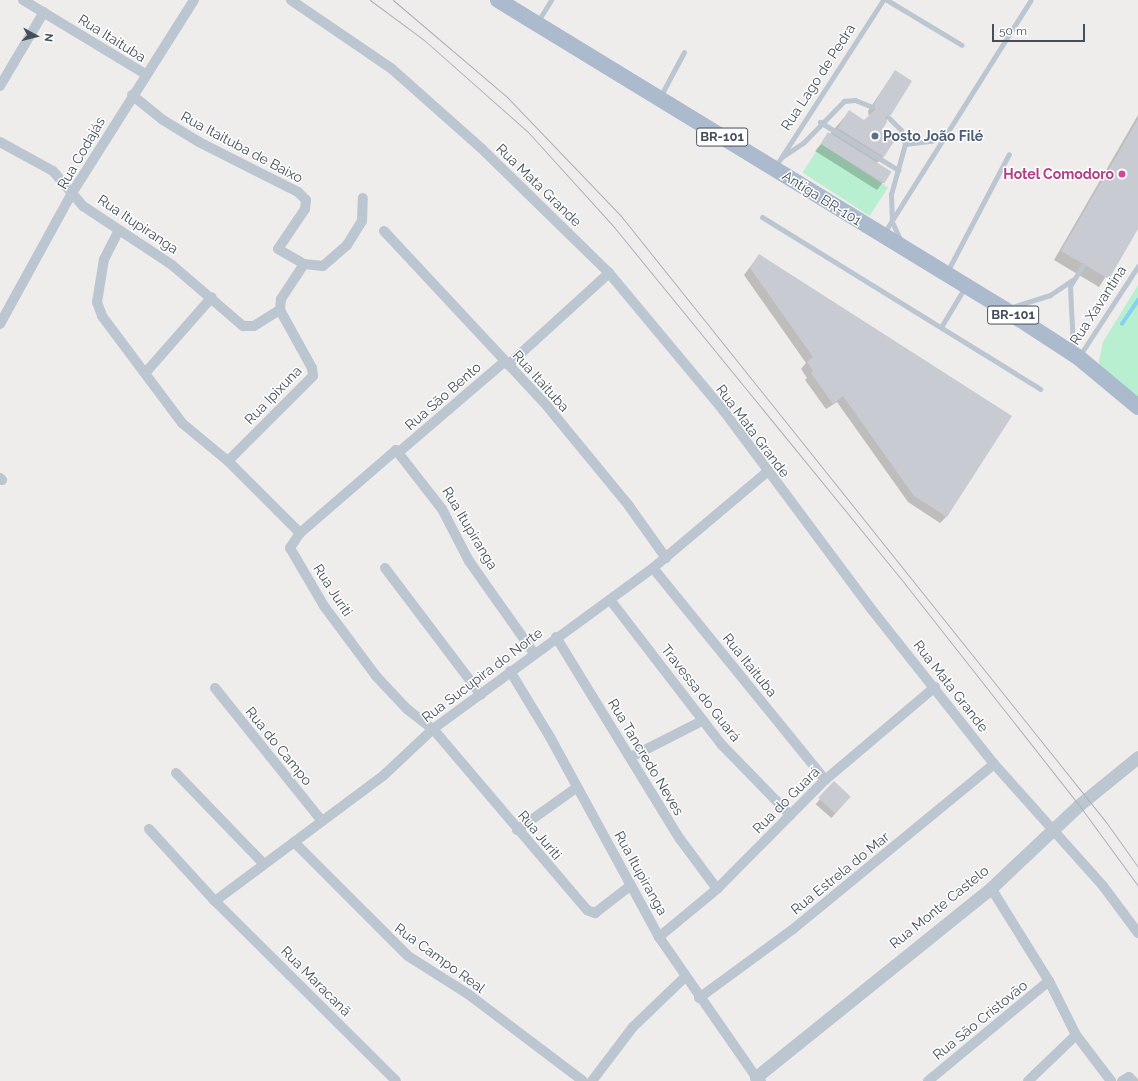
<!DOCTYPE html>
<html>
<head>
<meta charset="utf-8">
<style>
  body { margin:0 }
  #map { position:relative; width:1138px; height:1081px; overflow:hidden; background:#efecec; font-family:Raleway,sans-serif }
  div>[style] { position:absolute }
  .green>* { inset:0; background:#b8efd1; transform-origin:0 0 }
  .shadow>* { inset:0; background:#0003; transform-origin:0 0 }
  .stream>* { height:3.5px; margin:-1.75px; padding:0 1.75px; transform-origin:1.75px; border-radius:1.75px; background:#84d2ee }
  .building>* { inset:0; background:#c9cbd2; transform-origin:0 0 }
  .service>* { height:5px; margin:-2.5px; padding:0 2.5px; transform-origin:2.5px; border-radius:2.5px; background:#bcc6d0 }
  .minor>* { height:10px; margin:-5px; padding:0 5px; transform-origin:5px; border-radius:5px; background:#bcc6d0 }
  .tertiary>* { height:13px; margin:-6.5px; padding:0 6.5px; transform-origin:6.5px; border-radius:6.5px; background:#bcc6d0 }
  .primary>* { height:16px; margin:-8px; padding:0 8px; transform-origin:8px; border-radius:8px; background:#abbacd }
  .tram>* { height:1px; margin:-0.5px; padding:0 0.5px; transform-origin:0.5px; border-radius:0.5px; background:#aeb1b7 }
  .dots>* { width:11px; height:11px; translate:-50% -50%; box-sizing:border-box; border:2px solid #fff; border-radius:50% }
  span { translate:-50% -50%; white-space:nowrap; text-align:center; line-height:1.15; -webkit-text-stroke:3px #fff; paint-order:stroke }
  .shield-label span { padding:1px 3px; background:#fff; border:1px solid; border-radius:3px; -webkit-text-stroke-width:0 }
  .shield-label { font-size:13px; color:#444f5a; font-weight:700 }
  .street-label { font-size:14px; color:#444f5a }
  .service-label { font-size:14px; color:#4e5e75; font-weight:700 }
  .left { translate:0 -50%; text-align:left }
  .hotel-label { font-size:14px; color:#b23c85; font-weight:700 }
  .right { translate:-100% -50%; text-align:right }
  .north { position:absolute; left:16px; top:16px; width:40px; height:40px; -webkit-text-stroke:3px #fff; paint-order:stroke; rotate:97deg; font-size:11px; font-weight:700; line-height:16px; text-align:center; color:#444f5a }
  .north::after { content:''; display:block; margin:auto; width:14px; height:18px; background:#444f5a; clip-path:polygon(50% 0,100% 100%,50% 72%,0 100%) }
  .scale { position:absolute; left:992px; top:24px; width:93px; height:18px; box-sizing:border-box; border:2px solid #444f5a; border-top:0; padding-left:5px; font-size:12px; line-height:14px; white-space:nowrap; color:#444f5a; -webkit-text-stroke:3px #fff; paint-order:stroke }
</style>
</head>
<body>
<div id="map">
  <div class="green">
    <i style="left:821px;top:144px;width:80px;height:34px;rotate:33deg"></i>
    <i style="clip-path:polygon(1138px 285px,1138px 407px,1101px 376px,1099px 361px,1103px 342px)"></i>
  </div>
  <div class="shadow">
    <i style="clip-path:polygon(895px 71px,890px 114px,880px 131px,884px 156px,876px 164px,891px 172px,877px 190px,815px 151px,849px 112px,864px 121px,869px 117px,868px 111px)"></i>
    <i style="clip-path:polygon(1138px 115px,1138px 227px,1099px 287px,1054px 260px)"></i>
    <i style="clip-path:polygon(759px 255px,946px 517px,940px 523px,908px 502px,837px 402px,826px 409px,805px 380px,807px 378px,801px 369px,806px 363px,744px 275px)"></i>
    <i style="left:834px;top:783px;width:21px;height:28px;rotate:41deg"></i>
  </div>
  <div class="stream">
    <i style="left:1122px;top:324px;width:29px;rotate:-56deg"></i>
  </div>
  <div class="building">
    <i style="clip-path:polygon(895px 70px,912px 81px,891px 115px,885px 117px,887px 122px,881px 131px,895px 140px,884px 157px,838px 128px,849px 110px,864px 120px,875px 110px,874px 104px)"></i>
    <i style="clip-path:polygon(1138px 119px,1138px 229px,1109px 279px,1061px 251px)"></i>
    <i style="left:828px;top:132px;width:75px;height:14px;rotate:32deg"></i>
    <i style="clip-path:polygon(759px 254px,1012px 416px,947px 517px,914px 496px,843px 396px,833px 404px,811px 373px,813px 371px,807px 362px,813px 357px,750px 268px)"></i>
    <i style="left:834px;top:781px;width:23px;height:23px;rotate:43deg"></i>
  </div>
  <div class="service">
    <i style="left:887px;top:0;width:87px;rotate:31deg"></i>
    <i style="left:538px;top:21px;width:25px;rotate:-58deg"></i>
    <i style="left:660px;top:97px;width:51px;rotate:-61.9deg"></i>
    <i style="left:889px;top:118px;width:17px;rotate:45deg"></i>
    <i style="left:901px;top:130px;width:15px;rotate:74deg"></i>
    <i style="left:905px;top:144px;width:52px;rotate:105.6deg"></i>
    <i style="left:891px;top:194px;width:28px;rotate:88deg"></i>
    <i style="left:892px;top:222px;width:21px;rotate:65deg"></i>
    <i style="left:820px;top:122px;width:92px;rotate:31.6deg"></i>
    <i style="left:905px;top:144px;width:26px;rotate:-7deg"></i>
    <i style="left:931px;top:141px;width:19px;rotate:-25deg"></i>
    <i style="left:782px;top:157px;width:25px;rotate:-34deg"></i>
    <i style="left:803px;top:143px;width:59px;rotate:-45.7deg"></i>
    <i style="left:844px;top:101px;width:11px;rotate:-5deg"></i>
    <i style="left:855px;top:100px;width:18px;rotate:22deg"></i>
    <i style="left:775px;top:167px;width:199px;rotate:-57.1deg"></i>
    <i style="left:762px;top:217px;width:327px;rotate:31.7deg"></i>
    <i style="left:884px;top:233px;width:275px;rotate:-57.8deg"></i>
    <i style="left:947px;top:272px;width:133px;rotate:-62.3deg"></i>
    <i style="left:1009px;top:308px;width:43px;rotate:-17.6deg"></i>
    <i style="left:1050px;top:295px;width:27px;rotate:-34deg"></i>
    <i style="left:941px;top:327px;width:47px;rotate:-59deg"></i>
    <i style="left:1073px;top:348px;width:62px;rotate:-92.8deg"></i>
    <i style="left:1070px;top:286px;width:25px;rotate:-58deg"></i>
    <i style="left:1080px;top:355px;width:106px;rotate:-56.9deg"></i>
  </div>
  <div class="minor">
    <i style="left:23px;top:0;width:143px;rotate:31.2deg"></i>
    <i style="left:291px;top:0;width:122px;rotate:34.3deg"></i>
    <i style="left:392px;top:69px;width:119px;rotate:41.6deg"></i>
    <i style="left:481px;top:148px;width:179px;rotate:44.3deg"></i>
    <i style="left:609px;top:273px;width:178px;rotate:50.2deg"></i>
    <i style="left:723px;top:410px;width:249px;rotate:53.3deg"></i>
    <i style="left:872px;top:610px;width:196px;rotate:51.6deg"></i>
    <i style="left:994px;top:764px;width:164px;rotate:48.2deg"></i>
    <i style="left:1103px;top:886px;width:59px;rotate:53.3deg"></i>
    <i style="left:0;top:86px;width:86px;rotate:-59.3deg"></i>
    <i style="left:132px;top:95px;width:40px;rotate:39deg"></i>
    <i style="left:163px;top:120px;width:42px;rotate:31.4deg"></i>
    <i style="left:199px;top:142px;width:111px;rotate:26.8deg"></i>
    <i style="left:298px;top:192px;width:11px;rotate:45deg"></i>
    <i style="left:306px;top:200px;width:9px;rotate:96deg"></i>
    <i style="left:305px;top:209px;width:48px;rotate:124deg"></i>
    <i style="left:278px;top:249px;width:30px;rotate:30deg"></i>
    <i style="left:0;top:142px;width:60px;rotate:28.7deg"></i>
    <i style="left:53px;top:171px;width:46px;rotate:49.4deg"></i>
    <i style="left:83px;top:206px;width:107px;rotate:33.5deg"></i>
    <i style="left:172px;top:265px;width:94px;rotate:40.7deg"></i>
    <i style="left:243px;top:326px;width:11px"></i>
    <i style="left:254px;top:326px;width:31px;rotate:-32deg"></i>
    <i style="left:119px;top:230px;width:33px;rotate:117deg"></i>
    <i style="left:104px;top:259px;width:44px;rotate:99.2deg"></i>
    <i style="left:97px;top:302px;width:15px;rotate:70deg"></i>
    <i style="left:102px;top:316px;width:134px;rotate:53.2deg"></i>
    <i style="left:182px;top:423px;width:60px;rotate:39.6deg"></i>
    <i style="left:228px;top:461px;width:102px;rotate:45deg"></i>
    <i style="left:300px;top:533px;width:18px;rotate:124deg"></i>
    <i style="left:290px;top:548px;width:67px;rotate:59.6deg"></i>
    <i style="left:324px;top:606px;width:87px;rotate:53.4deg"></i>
    <i style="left:376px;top:676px;width:45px;rotate:46.8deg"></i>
    <i style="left:407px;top:709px;width:33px;rotate:38deg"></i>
    <i style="left:433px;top:729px;width:238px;rotate:49.6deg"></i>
    <i style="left:587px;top:910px;width:9px;rotate:21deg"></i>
    <i style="left:595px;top:913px;width:44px;rotate:-37.6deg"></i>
    <i style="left:384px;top:231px;width:239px;rotate:47deg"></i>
    <i style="left:547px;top:406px;width:129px;rotate:50.6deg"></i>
    <i style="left:629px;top:506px;width:64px;rotate:54.6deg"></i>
    <i style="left:0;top:324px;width:149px;rotate:-61.2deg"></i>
    <i style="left:72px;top:193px;width:228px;rotate:-57.7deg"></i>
    <i style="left:508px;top:365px;width:137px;rotate:-42.3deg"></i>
    <i style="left:147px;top:371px;width:98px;rotate:-48.7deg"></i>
    <i style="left:399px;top:452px;width:140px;rotate:-40.6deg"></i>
    <i style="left:228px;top:461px;width:120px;rotate:-45deg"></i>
    <i style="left:313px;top:376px;width:8px;rotate:-97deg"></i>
    <i style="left:312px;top:368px;width:66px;rotate:-118.9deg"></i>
    <i style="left:280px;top:310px;width:11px;rotate:-85deg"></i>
    <i style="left:281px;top:299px;width:42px;rotate:-56.7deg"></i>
    <i style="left:304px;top:264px;width:19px;rotate:6deg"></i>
    <i style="left:323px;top:266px;width:32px;rotate:-41deg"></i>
    <i style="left:347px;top:245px;width:28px;rotate:-58deg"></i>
    <i style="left:362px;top:221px;width:23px;rotate:-88deg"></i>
    <i style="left:0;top:478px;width:3px;rotate:45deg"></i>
    <i style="left:300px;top:533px;width:127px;rotate:-40.8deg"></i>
    <i style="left:396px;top:450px;width:75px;rotate:52.1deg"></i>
    <i style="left:442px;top:509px;width:59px;rotate:62.6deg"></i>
    <i style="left:469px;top:561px;width:113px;rotate:54.8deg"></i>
    <i style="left:385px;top:568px;width:159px;rotate:52.9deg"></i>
    <i style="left:653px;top:568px;width:273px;rotate:50.9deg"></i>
    <i style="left:611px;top:601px;width:182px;rotate:52.4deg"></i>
    <i style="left:722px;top:745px;width:98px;rotate:45.8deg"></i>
    <i style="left:556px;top:637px;width:237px;rotate:58.5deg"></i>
    <i style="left:680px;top:839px;width:62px;rotate:53.5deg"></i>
    <i style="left:510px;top:671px;width:77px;rotate:58.8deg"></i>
    <i style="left:550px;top:737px;width:228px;rotate:61.4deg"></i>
    <i style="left:659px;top:937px;width:170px;rotate:55.3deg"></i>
    <i style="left:215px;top:688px;width:171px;rotate:51.2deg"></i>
    <i style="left:631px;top:757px;width:80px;rotate:-26.9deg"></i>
    <i style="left:176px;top:773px;width:125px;rotate:46deg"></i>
    <i style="left:149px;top:829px;width:98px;rotate:47.5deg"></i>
    <i style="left:215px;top:901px;width:255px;rotate:44.8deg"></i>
    <i style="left:517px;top:830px;width:72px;rotate:-35.4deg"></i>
    <i style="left:294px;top:842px;width:161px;rotate:45deg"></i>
    <i style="left:408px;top:956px;width:71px;rotate:32.3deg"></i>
    <i style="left:468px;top:994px;width:144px;rotate:37.1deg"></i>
    <i style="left:991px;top:888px;width:110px;rotate:58.1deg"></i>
    <i style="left:1049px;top:981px;width:60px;rotate:63.4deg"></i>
    <i style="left:1076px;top:1035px;width:58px;rotate:52.7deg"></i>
    <i style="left:215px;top:901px;width:211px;rotate:-36.7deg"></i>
    <i style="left:384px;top:775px;width:67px;rotate:-43.2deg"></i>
    <i style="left:433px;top:729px;width:273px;rotate:-36.2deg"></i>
    <i style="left:653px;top:568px;width:149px;rotate:-40.1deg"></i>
    <i style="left:659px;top:937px;width:75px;rotate:-39.6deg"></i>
    <i style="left:717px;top:889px;width:153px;rotate:-45.3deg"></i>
    <i style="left:825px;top:780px;width:144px;rotate:-40.2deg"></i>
    <i style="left:699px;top:998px;width:115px;rotate:-36.2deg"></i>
    <i style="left:792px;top:930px;width:261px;rotate:-39.4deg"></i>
    <i style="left:592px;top:1081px;width:68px;rotate:-52.8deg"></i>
    <i style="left:633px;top:1027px;width:72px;rotate:-43.9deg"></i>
    <i style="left:928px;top:1081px;width:157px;rotate:-39.6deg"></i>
    <i style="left:1028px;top:1081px;width:66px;rotate:-43.8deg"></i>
    <i style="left:1122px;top:1081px;width:8px;rotate:-30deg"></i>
    <i style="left:1129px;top:1077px;width:6px;rotate:45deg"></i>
  </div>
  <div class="tertiary">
    <i style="left:759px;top:1081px;width:5px;rotate:-127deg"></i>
    <i style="left:756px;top:1077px;width:302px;rotate:-38.8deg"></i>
    <i style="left:991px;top:888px;width:121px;rotate:-43.3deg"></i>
    <i style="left:1079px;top:805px;width:76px;rotate:-39.1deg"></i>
  </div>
  <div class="primary">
    <i style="left:498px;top:0;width:593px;rotate:31.41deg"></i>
    <i style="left:1004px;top:309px;width:88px;rotate:33deg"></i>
    <i style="left:1078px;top:357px;width:78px;rotate:39.8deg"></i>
  </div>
  <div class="tram">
    <i style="left:370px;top:0;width:67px;rotate:36.5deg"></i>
    <i style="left:424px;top:40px;width:139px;rotate:41.5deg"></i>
    <i style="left:528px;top:132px;width:128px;rotate:47.8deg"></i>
    <i style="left:614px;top:227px;width:461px;rotate:50.8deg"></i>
    <i style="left:905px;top:584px;width:281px;rotate:51.8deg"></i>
    <i style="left:1079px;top:805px;width:100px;rotate:53.9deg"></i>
    <i style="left:393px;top:0;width:150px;rotate:40.4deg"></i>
    <i style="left:507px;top:97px;width:165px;rotate:46.2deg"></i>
    <i style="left:621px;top:216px;width:776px;rotate:51.33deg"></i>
    <i style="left:1106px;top:822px;width:55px;rotate:54.6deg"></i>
  </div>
  <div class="dots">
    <i style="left:875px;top:136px;background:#5c6f8a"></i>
    <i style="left:1122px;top:174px;background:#d1479c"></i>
  </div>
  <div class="shield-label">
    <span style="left:722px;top:137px">BR-101</span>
    <span style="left:1013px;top:315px">BR-101</span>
  </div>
  <div class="street-label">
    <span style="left:112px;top:38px;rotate:32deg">Rua Itaituba</span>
    <span style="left:818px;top:77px;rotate:-57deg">Rua Lago de Pedra</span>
    <span style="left:242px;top:147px;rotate:28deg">Rua Itaituba de Baixo</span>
    <span style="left:81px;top:153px;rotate:-60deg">Rua Codajás</span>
    <span style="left:539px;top:185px;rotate:44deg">Rua Mata Grande</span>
    <span style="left:822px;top:198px;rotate:32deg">Antiga BR-101</span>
    <span style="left:138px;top:224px;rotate:34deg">Rua Itupiranga</span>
    <span style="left:1098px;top:305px;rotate:-57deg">Rua Xavantina</span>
    <span style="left:541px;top:381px;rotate:48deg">Rua Itaituba</span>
    <span style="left:273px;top:395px;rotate:-46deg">Rua Ipixuna</span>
    <span style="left:443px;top:396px;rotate:-41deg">Rua São Bento</span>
    <span style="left:753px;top:431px;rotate:53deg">Rua Mata Grande</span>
    <span style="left:470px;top:528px;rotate:59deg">Rua Itupiranga</span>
    <span style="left:333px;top:590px;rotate:57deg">Rua Juriti</span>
    <span style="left:750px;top:665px;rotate:51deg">Rua Itaituba</span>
    <span style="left:482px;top:675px;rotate:-37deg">Rua Sucupira do Norte</span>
    <span style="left:951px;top:686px;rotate:52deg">Rua Mata Grande</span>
    <span style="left:701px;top:693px;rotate:52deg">Travessa do Guará</span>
    <span style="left:279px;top:746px;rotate:51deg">Rua do Campo</span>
    <span style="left:646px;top:757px;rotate:59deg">Rua Tancredo Neves</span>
    <span style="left:786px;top:800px;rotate:-45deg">Rua do Guará</span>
    <span style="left:540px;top:835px;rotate:50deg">Rua Juriti</span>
    <span style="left:641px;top:873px;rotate:61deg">Rua Itupiranga</span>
    <span style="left:840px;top:873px;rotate:-39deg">Rua Estrela do Mar</span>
    <span style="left:939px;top:907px;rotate:-39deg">Rua Monte Castelo</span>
    <span style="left:440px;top:958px;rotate:36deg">Rua Campo Real</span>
    <span style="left:316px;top:981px;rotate:45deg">Rua Maracanã</span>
    <span style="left:980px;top:1020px;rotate:-39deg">Rua São Cristovão</span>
  </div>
  <div class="service-label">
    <span class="left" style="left:883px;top:136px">Posto João Filé</span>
  </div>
  <div class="hotel-label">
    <span class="right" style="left:1114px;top:174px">Hotel Comodoro</span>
  </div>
  <div class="north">N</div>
  <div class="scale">50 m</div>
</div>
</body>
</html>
